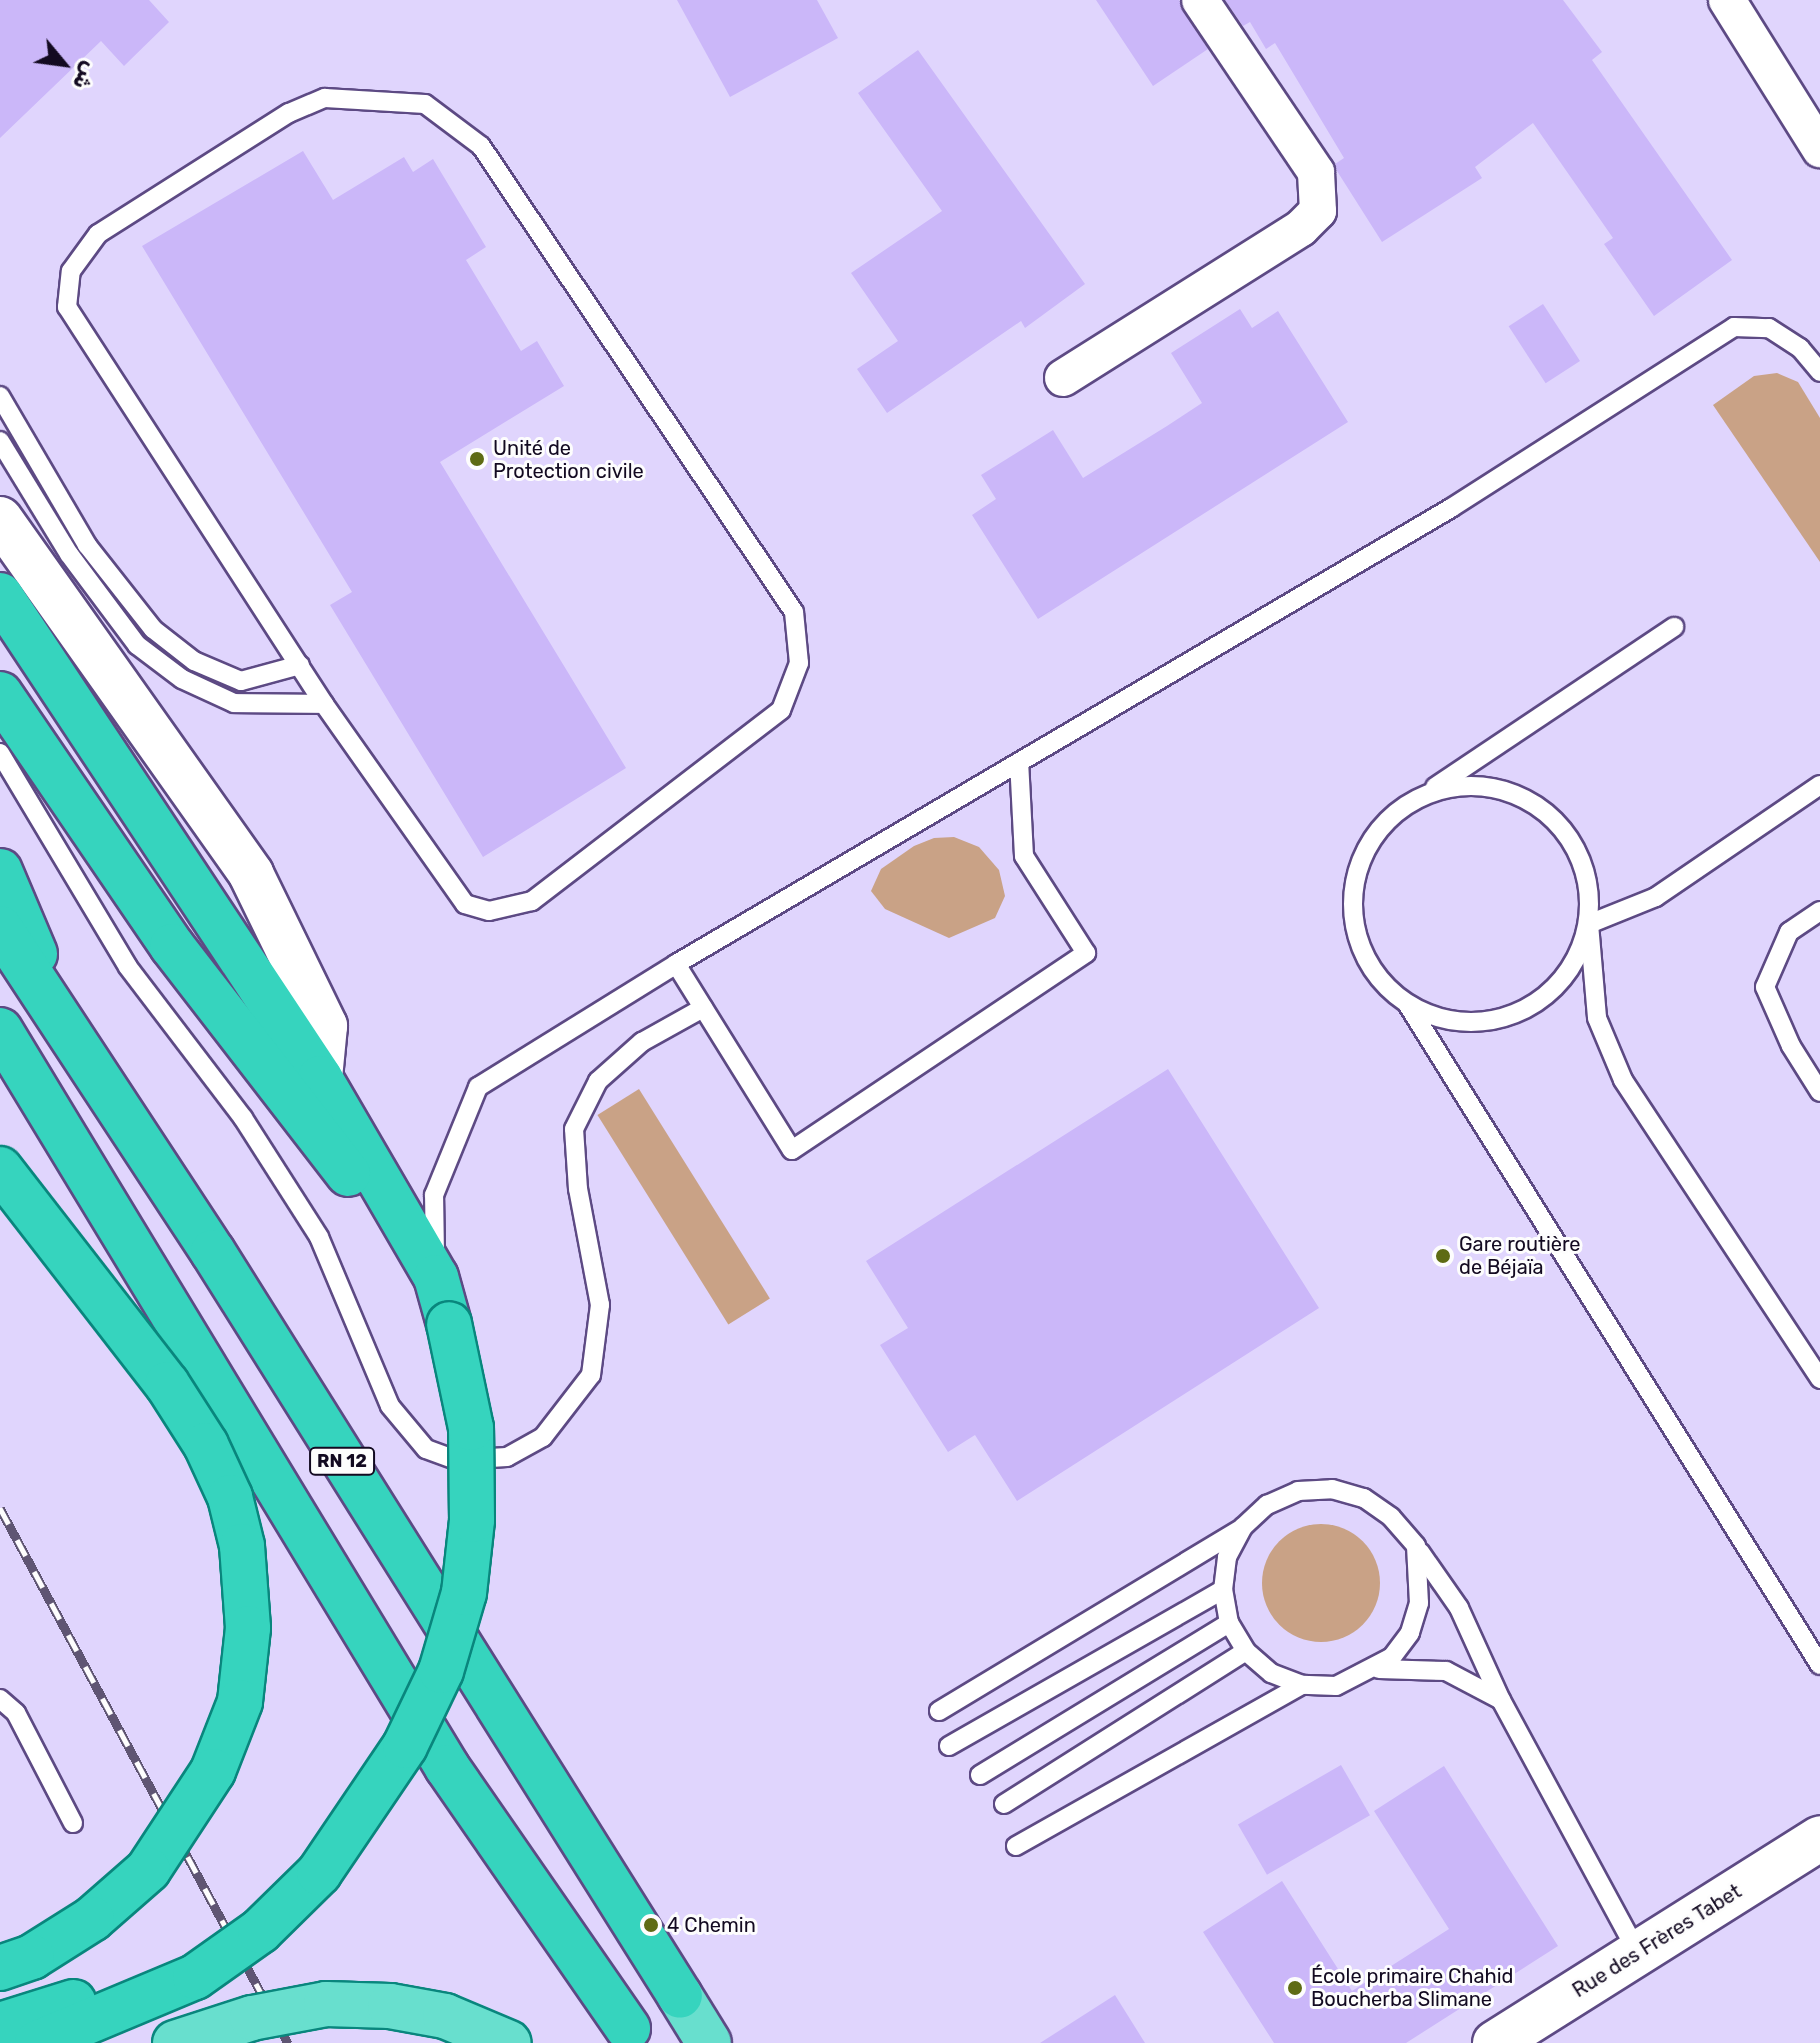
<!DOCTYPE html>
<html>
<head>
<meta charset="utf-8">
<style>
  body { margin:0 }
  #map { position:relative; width:1820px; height:2043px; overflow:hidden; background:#e0d5fd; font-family:Rubik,"Noto Sans Arabic",sans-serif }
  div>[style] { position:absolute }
  .green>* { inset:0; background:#c9a286; transform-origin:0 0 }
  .round { border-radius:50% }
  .building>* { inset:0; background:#cbb7f9; transform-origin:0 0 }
  .roads { filter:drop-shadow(2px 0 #5d4a84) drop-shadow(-2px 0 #5d4a84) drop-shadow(0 2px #5d4a84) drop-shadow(0 -2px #5d4a84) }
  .service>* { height:18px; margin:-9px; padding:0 9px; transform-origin:9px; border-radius:9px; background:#fff }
  .service>.ring { margin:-9px; padding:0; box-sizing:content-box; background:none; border:18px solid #fff; border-radius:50% }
  .minor>* { height:36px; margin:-18px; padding:0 18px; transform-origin:18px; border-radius:18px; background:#fff }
  .tertiary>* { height:44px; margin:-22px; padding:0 22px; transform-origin:22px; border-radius:22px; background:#fff }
  .primary>* { height:44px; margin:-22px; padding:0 22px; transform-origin:22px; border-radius:22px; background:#68dfce }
  .trunk>* { height:44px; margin:-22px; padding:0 22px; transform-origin:22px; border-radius:22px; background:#36d4be }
  .rail>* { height:9px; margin-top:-4.5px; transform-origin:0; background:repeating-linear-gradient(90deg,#fdfdfd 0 18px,#5f5573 0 36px); box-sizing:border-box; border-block:2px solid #5f5573 }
  .bridges { filter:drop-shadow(2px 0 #09867d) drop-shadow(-2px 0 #09867d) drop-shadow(0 2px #09867d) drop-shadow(0 -2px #09867d) }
  .primary-bridge>* { height:44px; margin:-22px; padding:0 22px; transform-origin:22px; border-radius:22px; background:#68dfce }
  .trunk-bridge>* { height:44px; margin:-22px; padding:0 22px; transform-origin:22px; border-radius:22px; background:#36d4be }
  .dots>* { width:22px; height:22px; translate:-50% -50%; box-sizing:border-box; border:4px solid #fdfdfd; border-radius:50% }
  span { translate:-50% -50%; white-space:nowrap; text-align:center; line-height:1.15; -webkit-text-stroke:6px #fdfdfd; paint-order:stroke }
  .shield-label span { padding:2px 6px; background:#fdfdfd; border:2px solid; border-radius:6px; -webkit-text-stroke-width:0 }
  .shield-label { font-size:18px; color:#130a21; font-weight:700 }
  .poi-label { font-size:20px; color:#130a21 }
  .left { translate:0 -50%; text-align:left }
  .street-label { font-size:20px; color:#130a21 }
  .north { position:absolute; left:24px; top:24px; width:80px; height:80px; -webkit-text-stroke:6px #fdfdfd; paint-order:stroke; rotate:119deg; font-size:22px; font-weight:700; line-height:32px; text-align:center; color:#130a21 }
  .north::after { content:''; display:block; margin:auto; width:28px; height:36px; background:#130a21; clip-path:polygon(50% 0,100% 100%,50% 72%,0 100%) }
</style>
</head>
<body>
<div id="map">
  <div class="green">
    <i style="clip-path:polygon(1777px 373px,1798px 382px,1820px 418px,1820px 562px,1713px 405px,1754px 376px)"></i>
    <i style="clip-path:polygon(954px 837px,979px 847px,999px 870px,1005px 896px,995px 918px,949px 938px,885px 909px,871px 891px,881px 869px,914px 846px,934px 838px)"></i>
    <i style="left:639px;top:1089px;width:247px;height:49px;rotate:58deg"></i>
    <i class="round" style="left:1262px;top:1524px;width:118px;height:118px"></i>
  </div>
  <div class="building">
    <i style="clip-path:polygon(0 0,149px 0,169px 22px,124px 66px,101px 41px,0 138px)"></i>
    <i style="clip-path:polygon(677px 0,817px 0,838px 38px,730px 97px)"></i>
    <i style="clip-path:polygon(1096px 0,1179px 0,1208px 49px,1153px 86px)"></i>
    <i style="clip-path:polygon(1225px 0,1563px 0,1602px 52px,1592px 60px,1732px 260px,1654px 316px,1604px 244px,1613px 238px,1533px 123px,1475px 167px,1482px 178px,1382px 242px,1337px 171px,1335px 164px,1344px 158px,1275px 43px,1266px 49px,1250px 22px,1243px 26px)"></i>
    <i style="clip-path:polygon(918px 50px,1085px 284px,1025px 328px,1021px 321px,887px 413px,857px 369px,898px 341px,851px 273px,942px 211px,858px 93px)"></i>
    <i style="clip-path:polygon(303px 151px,333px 200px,404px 157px,413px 172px,433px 159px,486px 247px,466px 260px,521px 351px,537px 341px,564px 386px,440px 462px,626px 768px,483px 857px,330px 605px,352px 592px,142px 246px)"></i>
    <i style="left:1543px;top:304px;width:68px;height:41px;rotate:57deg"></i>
    <i style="clip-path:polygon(1240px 309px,1252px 328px,1278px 311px,1348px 422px,1038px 619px,972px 515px,996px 499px,981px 475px,1053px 430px,1083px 478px,1167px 426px,1202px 403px,1171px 353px)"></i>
    <i style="clip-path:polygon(1168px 1069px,1319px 1308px,1017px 1501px,975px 1435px,948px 1452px,880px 1345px,908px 1328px,866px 1261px)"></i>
    <i style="left:1341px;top:1765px;width:58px;height:119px;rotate:60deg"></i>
    <i style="clip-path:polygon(1444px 1766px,1558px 1946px,1406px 2043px,1274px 2043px,1203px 1932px,1282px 1881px,1352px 1991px,1449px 1929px,1374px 1811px)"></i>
    <i style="clip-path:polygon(1115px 1995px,1145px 2043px,1040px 2043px)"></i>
  </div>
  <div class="roads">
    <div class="service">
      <i style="left:325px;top:98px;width:100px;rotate:3.4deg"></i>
      <i style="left:425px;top:104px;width:70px;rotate:36.9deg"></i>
      <i style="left:481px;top:146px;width:561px;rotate:56.11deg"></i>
      <i style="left:794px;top:612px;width:51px;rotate:84.4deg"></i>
      <i style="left:799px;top:663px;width:50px;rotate:111deg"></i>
      <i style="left:781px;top:710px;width:314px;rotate:142.5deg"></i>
      <i style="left:532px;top:901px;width:44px;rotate:166.9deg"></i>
      <i style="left:489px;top:911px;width:25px;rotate:-164deg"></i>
      <i style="left:465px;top:904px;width:245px;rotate:-125.2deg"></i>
      <i style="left:324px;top:704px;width:473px;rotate:-122.9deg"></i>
      <i style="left:67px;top:307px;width:36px;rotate:-84deg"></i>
      <i style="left:71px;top:271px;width:46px;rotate:-53.9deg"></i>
      <i style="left:98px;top:234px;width:226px;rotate:-32.4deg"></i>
      <i style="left:289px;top:113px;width:39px;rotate:-23deg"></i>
      <i style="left:0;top:396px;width:173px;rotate:59.7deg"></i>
      <i style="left:87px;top:545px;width:107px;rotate:51.8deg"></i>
      <i style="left:153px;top:629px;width:52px;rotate:38deg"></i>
      <i style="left:194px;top:661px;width:51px;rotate:23.1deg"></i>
      <i style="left:241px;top:681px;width:61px;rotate:-15.2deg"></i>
      <i style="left:0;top:441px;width:132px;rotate:58.6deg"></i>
      <i style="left:69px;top:554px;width:114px;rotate:53.2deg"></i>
      <i style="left:137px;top:645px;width:56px;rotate:37.1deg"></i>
      <i style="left:182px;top:679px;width:57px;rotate:24.8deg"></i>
      <i style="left:234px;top:703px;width:90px;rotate:0.6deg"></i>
      <i style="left:0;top:753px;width:249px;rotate:59.1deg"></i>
      <i style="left:128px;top:967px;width:190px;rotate:52.7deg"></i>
      <i style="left:243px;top:1118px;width:141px;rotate:57.4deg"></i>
      <i style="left:319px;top:1237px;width:183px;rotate:67.2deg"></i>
      <i style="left:390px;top:1406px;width:56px;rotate:50.1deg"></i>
      <i style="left:426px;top:1449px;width:32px;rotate:20deg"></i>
      <i style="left:456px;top:1460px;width:51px;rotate:-3.4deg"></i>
      <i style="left:507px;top:1457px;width:41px;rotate:-29.1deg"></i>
      <i style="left:543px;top:1437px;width:78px;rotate:-52.3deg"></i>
      <i style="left:591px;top:1375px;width:71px;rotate:-82.7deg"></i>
      <i style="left:600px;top:1305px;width:118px;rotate:-100.7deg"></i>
      <i style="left:578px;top:1189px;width:60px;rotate:-93.8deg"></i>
      <i style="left:574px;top:1129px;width:54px;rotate:-63.4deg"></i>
      <i style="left:598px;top:1081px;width:59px;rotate:-41.6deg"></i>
      <i style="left:642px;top:1042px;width:70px;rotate:-29.1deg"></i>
      <i style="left:1820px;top:785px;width:199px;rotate:145.7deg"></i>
      <i style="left:1656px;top:897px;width:72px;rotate:158.1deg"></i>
      <i style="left:1589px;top:924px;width:94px;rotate:85.1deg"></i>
      <i style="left:1597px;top:1018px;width:67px;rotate:67.2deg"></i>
      <i style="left:1623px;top:1080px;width:358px;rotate:56.6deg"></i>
      <i class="ring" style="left:1353px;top:786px;width:218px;height:218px"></i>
      <i style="left:1435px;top:787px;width:288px;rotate:-33.8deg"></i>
      <i style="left:1820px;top:911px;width:37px;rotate:146deg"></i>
      <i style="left:1789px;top:932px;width:60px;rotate:113.6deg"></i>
      <i style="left:1765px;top:987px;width:64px;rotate:66.2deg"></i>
      <i style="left:1791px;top:1046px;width:54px;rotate:57.8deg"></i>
      <i style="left:676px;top:964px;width:219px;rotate:58.1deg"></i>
      <i style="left:792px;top:1150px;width:354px;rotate:-33.8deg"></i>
      <i style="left:1086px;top:953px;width:115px;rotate:-122.6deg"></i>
      <i style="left:1024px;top:856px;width:94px;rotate:-93deg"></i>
      <i style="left:1408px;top:1005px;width:778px;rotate:58.03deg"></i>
      <i style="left:435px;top:1256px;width:61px;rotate:-90.9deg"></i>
      <i style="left:434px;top:1195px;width:117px;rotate:-67.8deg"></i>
      <i style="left:478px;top:1087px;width:233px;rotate:-31.8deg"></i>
      <i style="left:676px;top:964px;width:899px;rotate:-30.47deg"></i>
      <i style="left:1451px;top:508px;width:336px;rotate:-32.6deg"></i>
      <i style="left:1734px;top:327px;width:35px;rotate:2deg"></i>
      <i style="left:1769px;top:328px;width:37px;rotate:33deg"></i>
      <i style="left:1800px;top:348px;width:31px;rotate:50deg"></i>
      <i style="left:1332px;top:1489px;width:33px;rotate:16deg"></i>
      <i style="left:1364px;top:1498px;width:33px;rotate:35deg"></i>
      <i style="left:1391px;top:1517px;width:38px;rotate:49deg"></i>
      <i style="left:1416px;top:1546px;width:57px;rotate:87deg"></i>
      <i style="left:1419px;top:1603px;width:31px;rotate:107deg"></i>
      <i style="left:1410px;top:1633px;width:30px;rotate:127deg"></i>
      <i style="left:1392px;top:1657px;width:63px;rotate:152.6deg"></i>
      <i style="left:1336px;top:1686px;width:34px;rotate:-178deg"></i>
      <i style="left:1302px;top:1685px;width:33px;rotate:-159deg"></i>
      <i style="left:1271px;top:1673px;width:33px;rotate:-139deg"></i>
      <i style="left:1246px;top:1651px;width:33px;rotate:-121deg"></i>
      <i style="left:1229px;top:1623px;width:34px;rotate:-100deg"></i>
      <i style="left:1223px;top:1590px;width:33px;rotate:-83deg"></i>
      <i style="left:1227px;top:1557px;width:34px;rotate:-62deg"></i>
      <i style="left:1243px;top:1527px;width:33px;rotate:-43deg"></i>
      <i style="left:1267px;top:1505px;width:34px;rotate:-24deg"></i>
      <i style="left:1298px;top:1491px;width:34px;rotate:-3deg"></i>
      <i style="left:1420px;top:1552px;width:68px;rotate:55.1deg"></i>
      <i style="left:1459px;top:1608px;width:101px;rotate:65.5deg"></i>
      <i style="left:1501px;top:1700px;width:288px;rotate:61.6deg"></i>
      <i style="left:1379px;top:1669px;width:67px;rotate:1.7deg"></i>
      <i style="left:1446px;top:1671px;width:62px;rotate:27.8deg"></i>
      <i style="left:0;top:1699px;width:21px;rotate:41deg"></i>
      <i style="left:16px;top:1713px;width:124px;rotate:62.6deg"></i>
      <i style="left:939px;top:1711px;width:353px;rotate:-31.1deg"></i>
      <i style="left:949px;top:1746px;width:315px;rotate:-29.7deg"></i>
      <i style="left:980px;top:1775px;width:292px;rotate:-31.4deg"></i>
      <i style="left:1004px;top:1804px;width:286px;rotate:-32.3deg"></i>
      <i style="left:1016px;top:1846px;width:328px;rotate:-29.4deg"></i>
    </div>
    <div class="minor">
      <i style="left:1727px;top:0;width:176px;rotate:58deg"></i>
      <i style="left:1063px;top:378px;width:281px;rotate:-32.2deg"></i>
      <i style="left:1301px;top:228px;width:24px;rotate:-45deg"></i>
      <i style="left:1318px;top:211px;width:39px;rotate:-93deg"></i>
      <i style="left:1316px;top:172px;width:207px;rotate:-124deg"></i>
    </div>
    <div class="tertiary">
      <i style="left:0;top:519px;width:435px;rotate:54.7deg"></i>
      <i style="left:251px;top:874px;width:169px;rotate:64deg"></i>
      <i style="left:325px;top:1026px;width:52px;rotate:95.5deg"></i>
      <i style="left:1495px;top:2043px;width:384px;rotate:-32.2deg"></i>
    </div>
    <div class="primary">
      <i style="left:680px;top:1996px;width:55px;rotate:58.3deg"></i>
    </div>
    <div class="trunk">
      <i style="left:0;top:595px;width:579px;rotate:56.47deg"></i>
      <i style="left:320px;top:1078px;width:230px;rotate:59.8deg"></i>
      <i style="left:436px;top:1277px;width:49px;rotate:74.5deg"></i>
      <i style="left:0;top:694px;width:305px;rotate:55.7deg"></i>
      <i style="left:172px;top:946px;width:288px;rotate:52.3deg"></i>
      <i style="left:0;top:871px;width:90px;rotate:67.1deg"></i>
      <i style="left:0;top:928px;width:388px;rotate:56.7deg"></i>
      <i style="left:213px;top:1252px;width:878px;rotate:57.88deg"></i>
      <i style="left:0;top:1030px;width:862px;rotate:58.76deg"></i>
      <i style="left:447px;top:1767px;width:318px;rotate:55.3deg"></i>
    </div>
  </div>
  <div class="rail">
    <i style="left:0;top:1508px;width:608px;rotate:61.71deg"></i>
  </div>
  <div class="bridges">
    <div class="primary-bridge">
      <i style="left:175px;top:2043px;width:81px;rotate:-18deg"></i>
      <i style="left:252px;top:2018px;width:75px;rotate:-10.7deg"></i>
      <i style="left:326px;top:2004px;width:64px;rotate:1.8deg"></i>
      <i style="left:390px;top:2006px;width:56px;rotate:10.3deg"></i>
      <i style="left:445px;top:2016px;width:69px;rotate:22.9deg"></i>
    </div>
    <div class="trunk-bridge">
      <i style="left:0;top:1169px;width:272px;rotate:52.2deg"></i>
      <i style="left:167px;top:1384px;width:72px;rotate:57.4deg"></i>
      <i style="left:206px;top:1445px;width:57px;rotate:65.2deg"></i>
      <i style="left:230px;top:1497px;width:50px;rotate:76.2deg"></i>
      <i style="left:242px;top:1546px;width:82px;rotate:85.8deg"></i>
      <i style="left:248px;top:1628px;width:74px;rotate:96.2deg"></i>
      <i style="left:240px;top:1702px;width:74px;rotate:111.4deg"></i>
      <i style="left:213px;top:1771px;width:118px;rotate:123.3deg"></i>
      <i style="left:148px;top:1870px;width:74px;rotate:138.8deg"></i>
      <i style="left:92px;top:1919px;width:71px;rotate:147.7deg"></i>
      <i style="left:32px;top:1957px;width:34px;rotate:161deg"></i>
      <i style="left:0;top:2025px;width:77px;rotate:-17.3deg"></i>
      <i style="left:37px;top:2043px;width:171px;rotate:-22.7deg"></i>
      <i style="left:195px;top:1977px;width:80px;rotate:-35.3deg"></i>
      <i style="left:260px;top:1931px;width:83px;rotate:-44.5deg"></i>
      <i style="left:319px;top:1873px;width:153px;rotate:-55.9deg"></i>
      <i style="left:405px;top:1746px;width:83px;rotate:-64.4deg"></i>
      <i style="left:441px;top:1671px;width:81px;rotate:-73.6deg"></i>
      <i style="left:464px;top:1593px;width:73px;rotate:-83.7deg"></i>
      <i style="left:472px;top:1520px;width:92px;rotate:-90.6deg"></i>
      <i style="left:471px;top:1428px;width:106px;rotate:-101.9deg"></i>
    </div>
  </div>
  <div class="dots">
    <i style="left:477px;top:459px;background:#5e6b14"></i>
    <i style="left:1443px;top:1256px;background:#5e6b14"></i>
    <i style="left:651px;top:1925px;background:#5e6b14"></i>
    <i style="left:1295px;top:1988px;background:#5e6b14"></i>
  </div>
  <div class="shield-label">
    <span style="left:342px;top:1461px">RN 12</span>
  </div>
  <div class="poi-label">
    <span class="left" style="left:493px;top:460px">Unité de<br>Protection civile</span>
    <span class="left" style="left:1459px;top:1256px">Gare routière<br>de Béjaïa</span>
    <span class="left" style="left:667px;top:1925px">4 Chemin</span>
    <span class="left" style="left:1311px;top:1988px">École primaire Chahid<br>Boucherba Slimane</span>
  </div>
  <div class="street-label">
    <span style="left:1657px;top:1941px;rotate:-32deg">Rue des Frères Tabet</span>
  </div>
  <div class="north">ش</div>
</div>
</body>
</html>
